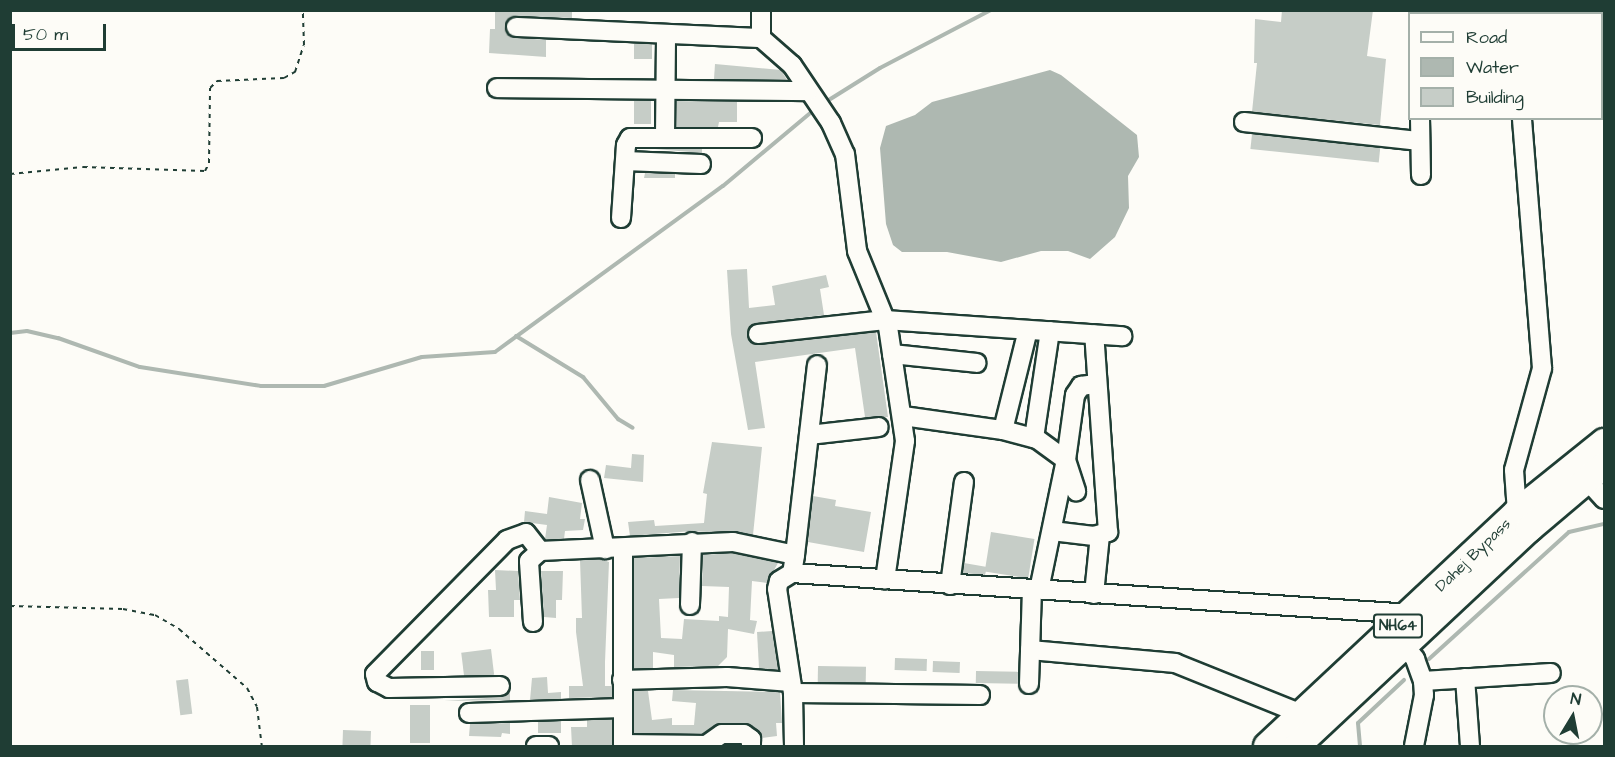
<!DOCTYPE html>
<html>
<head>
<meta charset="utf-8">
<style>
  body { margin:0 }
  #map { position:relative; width:1615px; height:757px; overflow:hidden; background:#fdfcf7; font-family:"Architects Daughter",sans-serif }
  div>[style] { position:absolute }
  .water>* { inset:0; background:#aeb8b1 }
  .stream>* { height:4px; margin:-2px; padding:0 2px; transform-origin:2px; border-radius:2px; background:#aeb8b1 }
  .building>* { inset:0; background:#c6cdc7; transform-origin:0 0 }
  .path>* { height:2px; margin-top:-1px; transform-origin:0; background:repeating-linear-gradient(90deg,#1f3d34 0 4.5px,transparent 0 9px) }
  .roads { filter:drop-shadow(2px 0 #1f3d34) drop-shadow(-2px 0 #1f3d34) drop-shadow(0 2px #1f3d34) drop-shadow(0 -2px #1f3d34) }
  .minor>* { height:18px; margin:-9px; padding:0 9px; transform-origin:9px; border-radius:9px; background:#fdfcf7 }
  .highway>* { height:26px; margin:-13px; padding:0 13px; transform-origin:13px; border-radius:13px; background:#fdfcf7 }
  span { translate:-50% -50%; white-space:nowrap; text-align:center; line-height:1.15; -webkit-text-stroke:6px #fdfcf7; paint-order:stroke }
  .shield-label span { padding:2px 4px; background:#fdfcf7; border:2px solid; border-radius:4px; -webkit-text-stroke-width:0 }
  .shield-label { font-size:15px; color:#1f3d34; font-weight:700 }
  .street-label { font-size:16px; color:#1f3d34 }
  .frame { position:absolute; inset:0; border:12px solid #1f3d34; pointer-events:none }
  .legend { position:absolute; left:1408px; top:12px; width:195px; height:108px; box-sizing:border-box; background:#fdfcf7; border:2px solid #a4b0a9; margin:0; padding:8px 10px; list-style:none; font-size:18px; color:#1f3d34 }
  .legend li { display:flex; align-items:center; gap:12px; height:30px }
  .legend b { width:30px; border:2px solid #a4b0a9 }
  .north { position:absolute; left:1543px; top:685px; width:60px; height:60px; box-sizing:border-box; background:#fdfcf7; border:2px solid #a4b0a9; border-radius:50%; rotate:10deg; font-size:16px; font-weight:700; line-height:24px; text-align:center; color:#1f3d34 }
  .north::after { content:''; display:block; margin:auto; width:21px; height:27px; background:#1f3d34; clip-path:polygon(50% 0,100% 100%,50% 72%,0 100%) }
  .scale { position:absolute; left:12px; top:24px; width:94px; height:27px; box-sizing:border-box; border:3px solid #1f3d34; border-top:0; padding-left:8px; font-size:18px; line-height:21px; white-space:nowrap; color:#1f3d34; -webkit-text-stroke:4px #fdfcf7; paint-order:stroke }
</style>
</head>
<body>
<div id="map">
  <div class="water">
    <i style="clip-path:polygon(1050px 70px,1061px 75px,1137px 135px,1139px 157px,1128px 176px,1129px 208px,1115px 237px,1090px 259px,1068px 251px,1041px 251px,1001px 262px,947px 252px,902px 252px,893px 245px,886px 224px,880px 148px,886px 126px,915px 115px,932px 102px)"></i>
  </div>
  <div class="stream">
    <i style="left:824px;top:103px;width:66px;rotate:-32deg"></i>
    <i style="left:880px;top:68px;width:125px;rotate:-27.6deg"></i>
    <i style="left:10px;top:333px;width:17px;rotate:-7deg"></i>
    <i style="left:27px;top:331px;width:32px;rotate:13deg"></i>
    <i style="left:58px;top:338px;width:87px;rotate:19.5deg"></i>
    <i style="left:140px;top:367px;width:122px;rotate:8.9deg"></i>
    <i style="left:261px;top:386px;width:63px"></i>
    <i style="left:324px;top:386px;width:102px;rotate:-16.5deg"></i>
    <i style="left:422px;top:357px;width:73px;rotate:-3.9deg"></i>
    <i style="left:495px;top:352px;width:282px;rotate:-36.1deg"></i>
    <i style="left:723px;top:186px;width:120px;rotate:-39.9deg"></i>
    <i style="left:516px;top:336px;width:79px;rotate:31.5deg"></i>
    <i style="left:583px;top:377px;width:55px;rotate:50.2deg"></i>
    <i style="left:618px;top:419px;width:17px;rotate:31deg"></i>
    <i style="left:1429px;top:659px;width:189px;rotate:-42.2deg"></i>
    <i style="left:1569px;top:532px;width:36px;rotate:-13deg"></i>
    <i style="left:1360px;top:746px;width:23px;rotate:-95deg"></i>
    <i style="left:1358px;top:723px;width:63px;rotate:-43.1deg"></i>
  </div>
  <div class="building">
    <i style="clip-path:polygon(495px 10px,572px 10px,572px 18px,517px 16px,507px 20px,506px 32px,510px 37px,546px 40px,546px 57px,489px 53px,490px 29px,495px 29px)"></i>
    <i style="clip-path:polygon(1282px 10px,1373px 10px,1367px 56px,1386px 59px,1380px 125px,1252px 112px,1257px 63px,1254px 63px,1255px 19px,1281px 22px)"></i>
    <i style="left:634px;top:44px;width:18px;height:15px"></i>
    <i style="clip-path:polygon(715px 64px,781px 70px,787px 80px,714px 79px)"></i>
    <i style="left:634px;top:101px;width:17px;height:23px"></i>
    <i style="clip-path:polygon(677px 101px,737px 102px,737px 122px,719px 122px,718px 127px,676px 127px)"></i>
    <i style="left:1252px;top:134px;width:129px;height:15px;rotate:6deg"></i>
    <i style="clip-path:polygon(655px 149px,702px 149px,702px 153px)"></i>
    <i style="clip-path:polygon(645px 173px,675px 174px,675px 178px,644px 178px)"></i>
    <i style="clip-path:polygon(747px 269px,749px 308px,775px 305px,772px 286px,826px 275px,829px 287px,820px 289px,824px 315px,756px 323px,748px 329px,749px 340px,759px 345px,876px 332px,888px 417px,865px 417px,855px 348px,755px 362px,765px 428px,748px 430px,731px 334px,727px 270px)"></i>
    <i style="clip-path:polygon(712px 442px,762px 447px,753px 535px,692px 531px,630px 536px,628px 522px,654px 520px,655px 526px,704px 523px,707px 494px,703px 493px)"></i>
    <i style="clip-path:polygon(632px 454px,644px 455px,643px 482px,604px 478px,606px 465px,631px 468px)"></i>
    <i style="clip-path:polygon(813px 496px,836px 500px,835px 506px,871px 512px,864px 552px,808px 542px)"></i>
    <i style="clip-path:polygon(549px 497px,582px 503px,580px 519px,585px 519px,583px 530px,565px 531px,564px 539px,545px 539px,547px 525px,524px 522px,525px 511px,547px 514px)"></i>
    <i style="left:991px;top:532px;width:44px;height:40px;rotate:9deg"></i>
    <i style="clip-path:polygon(732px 553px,778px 563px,767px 583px,752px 581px,750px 620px,757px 621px,754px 634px,728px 629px,727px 657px,718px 666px,674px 667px,674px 655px,653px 652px,653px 668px,634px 668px,634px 558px,680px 556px,679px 598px,659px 599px,661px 638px,682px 639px,684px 619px,719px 621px,719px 616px,728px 617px,729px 587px,702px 586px,703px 555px)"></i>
    <i style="clip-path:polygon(601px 559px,609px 562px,605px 662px,605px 686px,612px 686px,612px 697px,569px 698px,569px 686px,583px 686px,576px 632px,576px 618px,582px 618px,580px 560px)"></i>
    <i style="clip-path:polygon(964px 563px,987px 567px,985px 575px,963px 573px)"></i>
    <i style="clip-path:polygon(495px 570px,518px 571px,520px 600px,514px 600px,514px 617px,489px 617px,488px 590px,496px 590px)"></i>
    <i style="clip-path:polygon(541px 571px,563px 571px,562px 600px,556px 600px,556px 618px,544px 617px)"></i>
    <i style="clip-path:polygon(772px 631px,778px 670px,759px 668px,757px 632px)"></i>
    <i style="left:491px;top:649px;width:26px;height:30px;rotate:83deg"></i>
    <i style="left:421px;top:651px;width:13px;height:19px"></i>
    <i style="left:895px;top:658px;width:32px;height:12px;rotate:2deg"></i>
    <i style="left:933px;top:661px;width:27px;height:11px;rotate:2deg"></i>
    <i style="left:818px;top:666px;width:48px;height:16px;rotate:1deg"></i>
    <i style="left:976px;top:671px;width:42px;height:12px;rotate:1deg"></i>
    <i style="clip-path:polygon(547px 677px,548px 693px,561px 692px,561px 699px,530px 700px,532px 678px)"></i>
    <i style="left:188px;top:679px;width:35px;height:12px;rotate:83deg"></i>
    <i style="clip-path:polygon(510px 690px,510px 700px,444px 701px,501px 697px)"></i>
    <i style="clip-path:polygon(673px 690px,780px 692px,782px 723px,776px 723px,777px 736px,762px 738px,758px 730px,744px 723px,721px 723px,703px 734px,634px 733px,634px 691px,648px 691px,652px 720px,672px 718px,672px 725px,694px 725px,696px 703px,672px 701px)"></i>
    <i style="left:410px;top:705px;width:20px;height:38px"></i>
    <i style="clip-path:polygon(587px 720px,612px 720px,612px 747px,572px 747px,571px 727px,587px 727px)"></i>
    <i style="left:561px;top:721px;width:12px;height:23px;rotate:90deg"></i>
    <i style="clip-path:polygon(510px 723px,510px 734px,502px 733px,501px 737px,469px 736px,470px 724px)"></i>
    <i style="left:343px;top:730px;width:28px;height:17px;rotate:2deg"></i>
  </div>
  <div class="path">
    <i style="left:10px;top:174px;width:73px;rotate:-5.5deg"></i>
    <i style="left:83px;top:167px;width:122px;rotate:1.9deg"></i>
    <i style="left:205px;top:171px;width:9px;rotate:-63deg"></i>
    <i style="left:209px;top:163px;width:75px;rotate:-89.2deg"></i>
    <i style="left:210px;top:88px;width:10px;rotate:-45deg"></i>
    <i style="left:217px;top:81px;width:67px;rotate:-2.6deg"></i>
    <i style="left:284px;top:78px;width:13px;rotate:-29deg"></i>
    <i style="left:295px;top:72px;width:28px;rotate:-72deg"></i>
    <i style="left:304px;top:45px;width:35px;rotate:-92deg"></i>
    <i style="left:10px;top:606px;width:113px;rotate:1.5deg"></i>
    <i style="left:123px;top:609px;width:33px;rotate:11deg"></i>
    <i style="left:155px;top:615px;width:28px;rotate:30deg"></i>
    <i style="left:179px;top:629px;width:90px;rotate:40.9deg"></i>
    <i style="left:247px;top:688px;width:21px;rotate:62deg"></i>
    <i style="left:257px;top:707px;width:39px;rotate:83deg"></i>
  </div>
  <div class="roads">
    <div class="minor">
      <i style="left:761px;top:10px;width:28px;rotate:90deg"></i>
      <i style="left:761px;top:38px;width:41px;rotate:41.1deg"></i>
      <i style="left:792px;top:65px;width:70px;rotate:56.1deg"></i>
      <i style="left:831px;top:123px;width:34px;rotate:66deg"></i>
      <i style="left:845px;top:154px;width:98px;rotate:82.9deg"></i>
      <i style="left:857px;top:251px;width:82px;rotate:67.8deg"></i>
      <i style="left:888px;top:327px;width:115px;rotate:81.5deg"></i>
      <i style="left:905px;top:441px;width:140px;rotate:98.2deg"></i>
      <i style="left:1517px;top:10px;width:4px;rotate:90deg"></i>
      <i style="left:516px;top:27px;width:245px;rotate:2.6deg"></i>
      <i style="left:497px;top:88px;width:311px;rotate:0.6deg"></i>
      <i style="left:1420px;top:118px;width:57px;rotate:89deg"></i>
      <i style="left:1244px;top:122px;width:177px;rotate:6.2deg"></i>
      <i style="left:665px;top:135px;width:100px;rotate:-89.4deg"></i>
      <i style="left:625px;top:161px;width:76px;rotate:2.3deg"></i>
      <i style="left:621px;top:218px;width:73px;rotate:-86.1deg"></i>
      <i style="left:626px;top:145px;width:8px;rotate:-60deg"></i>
      <i style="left:630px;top:138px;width:122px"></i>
      <i style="left:758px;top:334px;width:128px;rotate:-6.3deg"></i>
      <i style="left:885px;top:320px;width:238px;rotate:3.9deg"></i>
      <i style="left:892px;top:354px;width:85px;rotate:6deg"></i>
      <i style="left:903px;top:416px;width:101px;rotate:8deg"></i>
      <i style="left:1003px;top:430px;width:35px;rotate:15deg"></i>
      <i style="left:1037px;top:439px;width:36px;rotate:36deg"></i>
      <i style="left:1066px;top:460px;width:33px;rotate:72deg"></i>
      <i style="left:1003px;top:430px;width:103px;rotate:-76deg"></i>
      <i style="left:809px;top:435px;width:70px;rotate:-6.5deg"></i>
      <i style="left:1034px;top:438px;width:108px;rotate:-81.5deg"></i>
      <i style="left:1586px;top:479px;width:27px;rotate:48deg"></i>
      <i style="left:590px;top:480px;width:71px;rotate:77.7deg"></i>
      <i style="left:1517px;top:512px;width:42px;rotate:-94.1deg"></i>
      <i style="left:1514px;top:470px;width:106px;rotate:-74.6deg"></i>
      <i style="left:1542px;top:368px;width:251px;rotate:-94.6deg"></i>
      <i style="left:1052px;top:531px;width:42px;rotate:6.8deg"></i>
      <i style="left:1094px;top:536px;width:15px;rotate:-16deg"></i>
      <i style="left:1108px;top:532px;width:198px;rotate:-94deg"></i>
      <i style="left:795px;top:555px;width:191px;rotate:-83.4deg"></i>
      <i style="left:950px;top:585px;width:104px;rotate:-82.3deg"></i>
      <i style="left:1039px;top:590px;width:133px;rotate:-78.3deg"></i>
      <i style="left:1066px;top:460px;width:66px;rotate:-82.1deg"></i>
      <i style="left:1075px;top:395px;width:11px;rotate:-56deg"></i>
      <i style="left:1081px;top:386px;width:15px;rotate:-8deg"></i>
      <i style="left:1094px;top:594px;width:59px;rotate:-84.2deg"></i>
      <i style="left:690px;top:605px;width:63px;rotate:-88.2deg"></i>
      <i style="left:533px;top:622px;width:61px;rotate:-93.8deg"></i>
      <i style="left:529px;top:561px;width:15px;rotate:-42deg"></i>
      <i style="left:540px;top:551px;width:193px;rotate:-2.7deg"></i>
      <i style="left:733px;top:542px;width:63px;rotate:11.8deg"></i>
      <i style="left:795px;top:555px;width:18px;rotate:99deg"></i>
      <i style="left:1398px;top:637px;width:28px;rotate:52deg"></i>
      <i style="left:1415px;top:659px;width:23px;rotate:70deg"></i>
      <i style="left:1423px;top:681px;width:14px;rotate:86deg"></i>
      <i style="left:1424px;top:695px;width:52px;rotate:101.1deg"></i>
      <i style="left:1030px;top:650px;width:146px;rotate:5.1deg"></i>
      <i style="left:1175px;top:663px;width:137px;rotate:21.9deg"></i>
      <i style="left:1465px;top:678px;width:68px;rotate:85.8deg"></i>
      <i style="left:622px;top:680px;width:105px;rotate:-1.6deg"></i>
      <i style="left:727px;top:677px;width:64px;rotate:4.5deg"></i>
      <i style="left:1423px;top:681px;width:128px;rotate:-3.6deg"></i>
      <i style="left:1029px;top:684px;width:94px;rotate:-88.2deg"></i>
      <i style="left:500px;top:686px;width:111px;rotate:179deg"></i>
      <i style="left:389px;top:688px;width:13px;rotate:-153deg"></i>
      <i style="left:377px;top:682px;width:8px;rotate:-104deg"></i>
      <i style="left:375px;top:674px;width:188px;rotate:-45.4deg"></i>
      <i style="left:507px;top:540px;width:20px;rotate:-20deg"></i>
      <i style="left:526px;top:533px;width:23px;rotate:52deg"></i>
      <i style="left:793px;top:693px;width:187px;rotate:0.6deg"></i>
      <i style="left:469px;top:713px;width:153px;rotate:-1.9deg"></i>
      <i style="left:623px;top:744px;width:83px;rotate:0.7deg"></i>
      <i style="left:706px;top:745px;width:19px;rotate:-35deg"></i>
      <i style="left:722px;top:734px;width:22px"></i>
      <i style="left:744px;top:734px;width:9px;rotate:36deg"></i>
      <i style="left:751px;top:739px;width:7px;rotate:90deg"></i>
      <i style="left:536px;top:746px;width:13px"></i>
      <i style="left:623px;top:746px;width:198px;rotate:-90deg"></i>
      <i style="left:794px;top:746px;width:53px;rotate:-91.1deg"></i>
      <i style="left:793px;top:693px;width:105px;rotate:-98.7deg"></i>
      <i style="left:777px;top:589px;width:8px;rotate:-76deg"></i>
      <i style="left:779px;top:581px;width:15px;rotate:-32deg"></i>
      <i style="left:792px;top:573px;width:620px;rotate:3.79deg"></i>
    </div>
    <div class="highway">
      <i style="left:1267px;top:746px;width:342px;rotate:-43.1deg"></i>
      <i style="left:1517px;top:512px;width:112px;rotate:-38.8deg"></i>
      <i style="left:1297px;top:746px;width:318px;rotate:-43.1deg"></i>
      <i style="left:1529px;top:529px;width:96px;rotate:-40.3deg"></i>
    </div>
  </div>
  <div class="shield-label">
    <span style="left:1398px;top:626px">NH64</span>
  </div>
  <div class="street-label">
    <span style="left:1473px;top:555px;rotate:-44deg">Dahej Bypass</span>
  </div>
  <div class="frame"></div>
  <ul class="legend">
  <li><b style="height:8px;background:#fdfcf7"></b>Road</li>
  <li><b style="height:16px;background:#aeb8b1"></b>Water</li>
  <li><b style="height:16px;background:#c6cdc7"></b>Building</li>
  </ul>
  <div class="north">N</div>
  <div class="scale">50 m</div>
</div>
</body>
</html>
